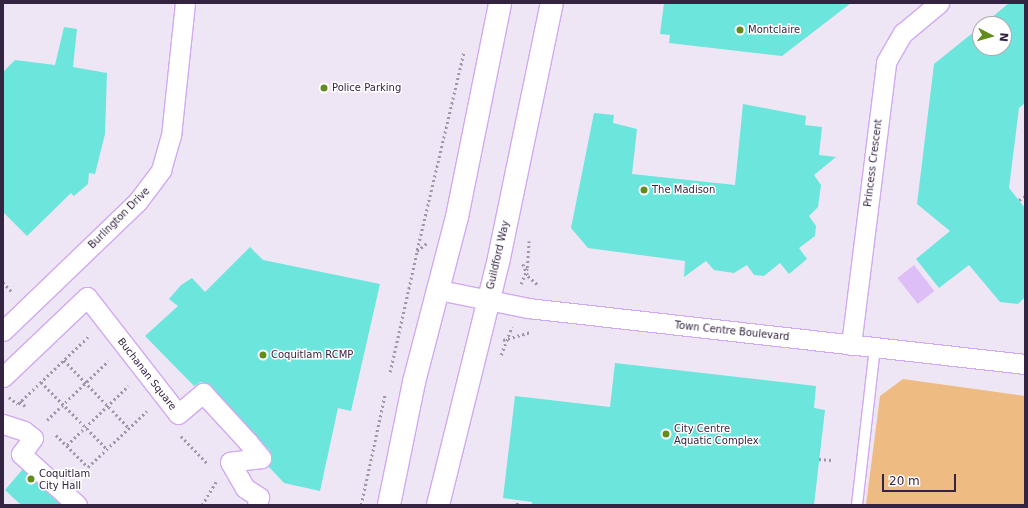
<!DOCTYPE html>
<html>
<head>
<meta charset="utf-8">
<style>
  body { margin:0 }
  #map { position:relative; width:1028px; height:508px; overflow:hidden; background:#eee6f5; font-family:"DejaVu Sans",sans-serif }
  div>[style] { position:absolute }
  .green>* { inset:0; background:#eebc83 }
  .water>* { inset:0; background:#ddbef7; transform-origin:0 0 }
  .building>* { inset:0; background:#6ce5dc }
  .path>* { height:2.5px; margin-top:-1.25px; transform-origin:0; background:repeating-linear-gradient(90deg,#a095aa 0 2px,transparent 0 5px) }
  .roads { filter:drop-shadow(1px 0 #d1a9f2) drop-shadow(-1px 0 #d1a9f2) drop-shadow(0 1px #d1a9f2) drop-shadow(0 -1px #d1a9f2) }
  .lane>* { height:10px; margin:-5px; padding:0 5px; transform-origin:5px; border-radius:5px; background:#fff }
  .street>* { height:19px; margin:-9.5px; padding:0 9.5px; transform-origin:9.5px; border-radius:9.5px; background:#fff }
  .secondary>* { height:22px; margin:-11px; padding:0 11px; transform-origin:11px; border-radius:11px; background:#fff }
  .dots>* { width:11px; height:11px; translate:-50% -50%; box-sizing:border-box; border:2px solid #fff; border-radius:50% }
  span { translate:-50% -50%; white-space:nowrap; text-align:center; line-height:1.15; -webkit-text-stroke:3px #fff; paint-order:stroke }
  .poi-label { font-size:10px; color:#342441 }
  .left { translate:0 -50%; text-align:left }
  .street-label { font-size:10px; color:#342441 }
  .frame { position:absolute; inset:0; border:4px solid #342441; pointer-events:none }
  .north { position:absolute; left:972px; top:16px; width:40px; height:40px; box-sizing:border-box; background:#fff; border:1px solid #aea7b3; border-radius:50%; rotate:96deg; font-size:11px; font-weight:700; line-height:16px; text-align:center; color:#342441 }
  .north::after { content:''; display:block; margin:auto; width:14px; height:18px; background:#628d1d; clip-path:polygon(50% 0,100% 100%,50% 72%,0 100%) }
  .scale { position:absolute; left:882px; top:474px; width:74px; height:18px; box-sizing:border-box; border:2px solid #342441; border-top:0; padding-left:5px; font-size:12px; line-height:14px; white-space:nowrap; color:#342441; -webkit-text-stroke:3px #fff; paint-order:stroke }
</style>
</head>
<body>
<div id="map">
  <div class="green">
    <i style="clip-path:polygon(903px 379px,1025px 396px,1025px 505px,866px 505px,880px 396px)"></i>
  </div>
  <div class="water">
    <i style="left:914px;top:265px;width:33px;height:21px;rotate:52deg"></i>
  </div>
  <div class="building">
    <i style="clip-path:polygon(664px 3px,851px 3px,782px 56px,669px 43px,670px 35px,660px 34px)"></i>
    <i style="clip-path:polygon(1009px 3px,1025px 3px,1025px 103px,1019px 108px,1009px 188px,1025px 208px,1025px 297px,1018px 304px,1000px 302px,969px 265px,939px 288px,916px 259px,950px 231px,917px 204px,934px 64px,980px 27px,980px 48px,1004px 48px,1004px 24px,984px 24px)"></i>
    <i style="clip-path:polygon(64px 27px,77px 29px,73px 67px,107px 73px,105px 134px,95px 174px,89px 173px,88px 184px,74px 196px,71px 193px,27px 236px,3px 212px,3px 72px,15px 60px,55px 65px)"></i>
    <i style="clip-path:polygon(743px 104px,806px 116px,805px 125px,822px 127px,819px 155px,836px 157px,814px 175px,821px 185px,818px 207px,809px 216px,816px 226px,815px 236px,799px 248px,807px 259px,789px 274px,780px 263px,764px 276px,754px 275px,747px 265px,734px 273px,714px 270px,706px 261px,684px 277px,685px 261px,588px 248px,571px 228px,594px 113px,614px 115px,613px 123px,637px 129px,632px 174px,735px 185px)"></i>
    <i style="clip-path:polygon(250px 247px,263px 260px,380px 284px,351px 411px,338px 408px,320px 491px,284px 483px,268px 466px,270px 451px,211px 386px,201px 382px,194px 386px,145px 336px,178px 306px,169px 299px,181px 285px,192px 278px,205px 292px)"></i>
    <i style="clip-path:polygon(615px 363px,816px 386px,814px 408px,825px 410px,814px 505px,532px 505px,532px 502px,503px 498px,515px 396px,610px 407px)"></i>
    <i style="clip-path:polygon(22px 470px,23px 470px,61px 505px,21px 505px,5px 490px)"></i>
  </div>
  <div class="path">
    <i style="left:1019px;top:200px;width:7px;rotate:-34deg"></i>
    <i style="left:417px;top:250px;width:204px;rotate:-76.7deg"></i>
    <i style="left:523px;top:264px;width:13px;rotate:67deg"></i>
    <i style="left:528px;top:276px;width:15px;rotate:42deg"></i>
    <i style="left:3px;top:282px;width:15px;rotate:48deg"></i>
    <i style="left:521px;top:284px;width:17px;rotate:-69deg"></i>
    <i style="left:527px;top:268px;width:27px;rotate:-86deg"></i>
    <i style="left:503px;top:340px;width:29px;rotate:-16deg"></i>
    <i style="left:501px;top:355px;width:30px;rotate:-69deg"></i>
    <i style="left:64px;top:360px;width:94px;rotate:46.3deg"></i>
    <i style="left:390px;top:372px;width:124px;rotate:-77.4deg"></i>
    <i style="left:417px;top:251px;width:13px;rotate:-39deg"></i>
    <i style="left:41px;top:382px;width:94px;rotate:45.4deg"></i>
    <i style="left:9px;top:397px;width:11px;rotate:38deg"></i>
    <i style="left:18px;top:404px;width:98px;rotate:-43.8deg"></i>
    <i style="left:20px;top:401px;width:10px;rotate:45deg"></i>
    <i style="left:47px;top:420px;width:85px;rotate:-44deg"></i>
    <i style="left:56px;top:435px;width:45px;rotate:45deg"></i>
    <i style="left:88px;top:467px;width:81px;rotate:-43.5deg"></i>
    <i style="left:181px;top:436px;width:39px;rotate:46deg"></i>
    <i style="left:67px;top:445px;width:85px;rotate:-44deg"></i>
    <i style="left:819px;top:459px;width:13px;rotate:4deg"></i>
    <i style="left:202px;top:505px;width:27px;rotate:-59deg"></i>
    <i style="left:361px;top:505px;width:114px;rotate:-77.8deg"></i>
    <i style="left:517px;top:505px;width:5px;rotate:-90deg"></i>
  </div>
  <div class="roads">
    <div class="lane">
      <i style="left:857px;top:505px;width:159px;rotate:-83.5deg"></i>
    </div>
    <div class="street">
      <i style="left:439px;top:290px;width:91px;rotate:11.4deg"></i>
      <i style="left:528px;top:308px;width:500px;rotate:6.43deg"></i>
      <i style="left:3px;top:331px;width:187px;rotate:-43.9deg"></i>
      <i style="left:138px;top:201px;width:39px;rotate:-53deg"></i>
      <i style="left:161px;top:170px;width:35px;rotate:-74deg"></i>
      <i style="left:171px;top:136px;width:134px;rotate:-84deg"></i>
      <i style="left:851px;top:345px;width:285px;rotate:-82.9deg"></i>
      <i style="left:886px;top:62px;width:34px;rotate:-60deg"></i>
      <i style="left:903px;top:33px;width:47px;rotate:-39.8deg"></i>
      <i style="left:3px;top:377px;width:116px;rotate:-43.6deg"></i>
      <i style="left:87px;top:297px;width:148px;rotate:52.1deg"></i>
      <i style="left:178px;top:414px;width:33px;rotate:-40deg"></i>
      <i style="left:203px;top:393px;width:67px;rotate:47.4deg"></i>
      <i style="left:248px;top:442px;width:21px;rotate:51deg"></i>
      <i style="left:261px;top:458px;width:31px;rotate:173deg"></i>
      <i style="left:230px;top:462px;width:30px;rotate:60deg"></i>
      <i style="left:245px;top:488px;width:17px;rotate:33deg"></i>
      <i style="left:259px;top:497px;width:8px;rotate:104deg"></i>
      <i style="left:3px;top:424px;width:22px;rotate:18deg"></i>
      <i style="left:24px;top:431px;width:11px;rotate:38deg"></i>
      <i style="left:33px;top:438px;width:20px;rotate:127deg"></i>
      <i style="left:21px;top:454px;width:76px;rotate:42.3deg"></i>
    </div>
    <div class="secondary">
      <i style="left:389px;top:505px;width:126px;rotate:-78.5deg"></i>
      <i style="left:414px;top:382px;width:171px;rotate:-75.4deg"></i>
      <i style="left:457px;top:217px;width:218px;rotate:-78.6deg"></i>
      <i style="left:438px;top:505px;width:254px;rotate:-76.1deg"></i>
      <i style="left:499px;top:258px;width:260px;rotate:-78.3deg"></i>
    </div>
  </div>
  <div class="dots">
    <i style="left:740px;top:30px;background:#628d1d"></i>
    <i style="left:324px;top:88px;background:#628d1d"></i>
    <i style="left:644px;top:190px;background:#628d1d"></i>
    <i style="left:263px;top:355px;background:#628d1d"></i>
    <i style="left:666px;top:434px;background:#628d1d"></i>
    <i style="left:31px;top:479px;background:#628d1d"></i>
  </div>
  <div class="poi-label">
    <span class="left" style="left:748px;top:30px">Montclaire</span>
    <span class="left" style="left:332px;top:88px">Police Parking</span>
    <span class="left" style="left:652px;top:190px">The Madison</span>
    <span class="left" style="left:271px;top:355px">Coquitlam RCMP</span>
    <span class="left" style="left:674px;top:434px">City Centre<br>Aquatic Complex</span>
    <span class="left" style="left:39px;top:479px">Coquitlam<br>City Hall</span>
  </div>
  <div class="street-label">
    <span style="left:873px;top:163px;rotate:-83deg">Princess Crescent</span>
    <span style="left:119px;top:218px;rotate:-45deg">Burlington Drive</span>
    <span style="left:498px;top:255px;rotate:-77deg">Guildford Way</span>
    <span style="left:732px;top:331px;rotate:6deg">Town Centre Boulevard</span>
    <span style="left:147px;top:374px;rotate:52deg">Buchanan Square</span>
  </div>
  <div class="frame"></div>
  <div class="north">N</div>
  <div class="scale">20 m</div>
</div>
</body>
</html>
